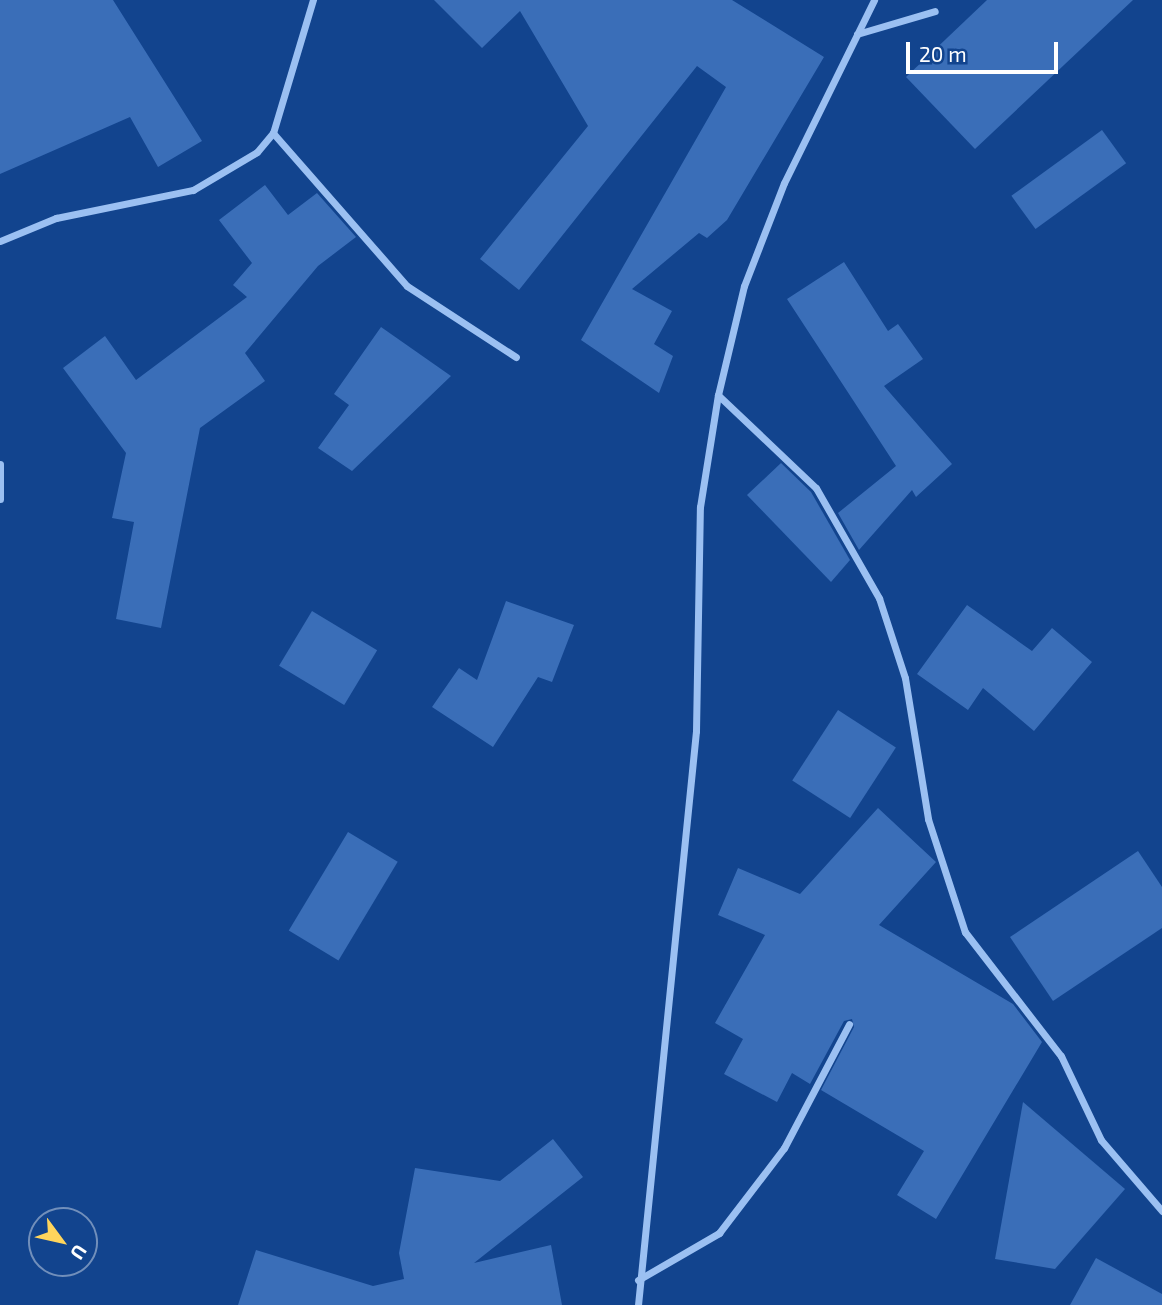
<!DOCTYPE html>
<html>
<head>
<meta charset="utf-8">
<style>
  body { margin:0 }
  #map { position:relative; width:1162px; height:1305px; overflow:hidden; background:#12448e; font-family:"Exo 2",sans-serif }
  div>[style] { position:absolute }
  .building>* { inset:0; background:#3a6eb8; transform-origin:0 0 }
  .minor>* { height:7px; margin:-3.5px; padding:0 3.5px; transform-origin:3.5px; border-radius:3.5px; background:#9bc0f2 }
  span { translate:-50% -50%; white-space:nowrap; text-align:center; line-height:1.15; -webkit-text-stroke:7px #12448e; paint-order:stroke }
  .north { position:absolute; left:28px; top:1207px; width:70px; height:70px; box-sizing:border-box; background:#12448e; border:2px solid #718fbb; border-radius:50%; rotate:123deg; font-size:19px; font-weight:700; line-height:28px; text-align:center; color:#fff }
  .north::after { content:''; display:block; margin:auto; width:24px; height:32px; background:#ffd55c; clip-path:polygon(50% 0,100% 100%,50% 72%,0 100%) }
  .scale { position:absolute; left:906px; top:42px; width:152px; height:32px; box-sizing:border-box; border:4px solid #fff; border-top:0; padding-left:9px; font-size:21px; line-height:24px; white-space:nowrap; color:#fff; -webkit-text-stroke:5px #12448e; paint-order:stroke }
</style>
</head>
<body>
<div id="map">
  <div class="building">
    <i style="clip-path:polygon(0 0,113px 0,202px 141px,158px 167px,130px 117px,0 174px)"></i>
    <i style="clip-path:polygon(434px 0,732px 0,824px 57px,727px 220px,707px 238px,699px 233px,632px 289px,672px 311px,654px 344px,673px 356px,659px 393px,581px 340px,726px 87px,697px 66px,519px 290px,480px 259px,588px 126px,520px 11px,482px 48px)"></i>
    <i style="clip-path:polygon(987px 0,1133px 0,975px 149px,906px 77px)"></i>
    <i style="left:1102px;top:130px;width:41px;height:112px;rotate:54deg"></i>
    <i style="clip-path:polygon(265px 185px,288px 215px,317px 193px,356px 237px,318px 266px,245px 353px,265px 381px,200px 428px,161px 628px,116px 619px,134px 522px,112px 518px,126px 453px,63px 368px,105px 336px,136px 380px,247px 297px,233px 285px,252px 263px,219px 220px)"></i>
    <i style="clip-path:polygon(844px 262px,888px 331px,898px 324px,923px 359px,884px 386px,952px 464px,916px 497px,912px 490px,859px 550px,838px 513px,896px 466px,787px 299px)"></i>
    <i style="clip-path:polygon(381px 327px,451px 376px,352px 471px,318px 448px,349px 405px,334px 394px)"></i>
    <i style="clip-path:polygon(781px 463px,811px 492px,850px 560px,831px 582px,747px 495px)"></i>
    <i style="clip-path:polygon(506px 601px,574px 625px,552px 682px,538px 677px,493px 747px,432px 707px,459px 668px,477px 680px)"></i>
    <i style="clip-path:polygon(967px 605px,1032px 651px,1052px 628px,1092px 662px,1034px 731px,983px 688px,968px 710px,917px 674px)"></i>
    <i style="left:312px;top:611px;width:76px;height:64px;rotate:31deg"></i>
    <i style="left:838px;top:710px;width:69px;height:84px;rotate:33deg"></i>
    <i style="clip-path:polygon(878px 808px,936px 862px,879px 925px,1013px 1004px,1042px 1042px,936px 1219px,897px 1195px,924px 1151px,821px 1090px,854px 1027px,852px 1019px,844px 1021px,810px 1084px,792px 1073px,777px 1102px,724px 1074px,743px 1039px,715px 1023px,765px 935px,718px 915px,738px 868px,800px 894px)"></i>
    <i style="left:348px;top:832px;width:58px;height:115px;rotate:31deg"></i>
    <i style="clip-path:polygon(1138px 851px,1162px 887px,1162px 928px,1053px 1001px,1010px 937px)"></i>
    <i style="clip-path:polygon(1023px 1102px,1125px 1189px,1055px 1269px,995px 1259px)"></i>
    <i style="clip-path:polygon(553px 1139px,583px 1177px,474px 1263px,551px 1245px,562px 1305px,238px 1305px,256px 1250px,373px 1286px,404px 1279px,399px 1253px,415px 1168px,500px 1181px)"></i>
    <i style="clip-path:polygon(1096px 1258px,1162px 1294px,1162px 1305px,1070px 1305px)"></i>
  </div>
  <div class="minor">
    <i style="left:857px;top:34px;width:81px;rotate:-16.4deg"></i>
    <i style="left:273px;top:133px;width:203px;rotate:48.8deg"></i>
    <i style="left:407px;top:286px;width:130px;rotate:33.1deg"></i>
    <i style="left:0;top:241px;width:61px;rotate:-22.3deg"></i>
    <i style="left:56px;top:218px;width:140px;rotate:-11.6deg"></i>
    <i style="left:193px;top:190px;width:74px;rotate:-30.7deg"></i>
    <i style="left:257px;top:152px;width:25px;rotate:-50deg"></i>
    <i style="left:273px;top:133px;width:139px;rotate:-73.3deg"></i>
    <i style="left:718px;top:395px;width:135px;rotate:43.5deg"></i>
    <i style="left:816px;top:488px;width:127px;rotate:60.2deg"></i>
    <i style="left:879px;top:598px;width:84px;rotate:72deg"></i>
    <i style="left:905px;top:678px;width:143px;rotate:80.7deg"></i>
    <i style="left:928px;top:819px;width:119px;rotate:71.9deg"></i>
    <i style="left:965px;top:932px;width:157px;rotate:52.3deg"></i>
    <i style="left:1061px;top:1056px;width:93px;rotate:64.5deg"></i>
    <i style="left:1101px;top:1140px;width:94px;rotate:49.3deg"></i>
    <i style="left:0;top:464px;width:35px;rotate:90deg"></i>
    <i style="left:638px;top:1280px;width:94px;rotate:-30.1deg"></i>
    <i style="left:719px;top:1233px;width:107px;rotate:-52.6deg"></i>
    <i style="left:784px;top:1148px;width:140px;rotate:-62.3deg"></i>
    <i style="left:638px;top:1305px;width:577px;rotate:-84.23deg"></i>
    <i style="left:696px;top:731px;width:224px;rotate:-89deg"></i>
    <i style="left:700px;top:507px;width:113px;rotate:-80.9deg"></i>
    <i style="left:718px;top:395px;width:112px;rotate:-76.6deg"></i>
    <i style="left:744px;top:286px;width:110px;rotate:-68.8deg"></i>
    <i style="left:784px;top:183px;width:204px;rotate:-63.8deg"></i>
  </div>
  <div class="north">U</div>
  <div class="scale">20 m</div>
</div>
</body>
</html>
